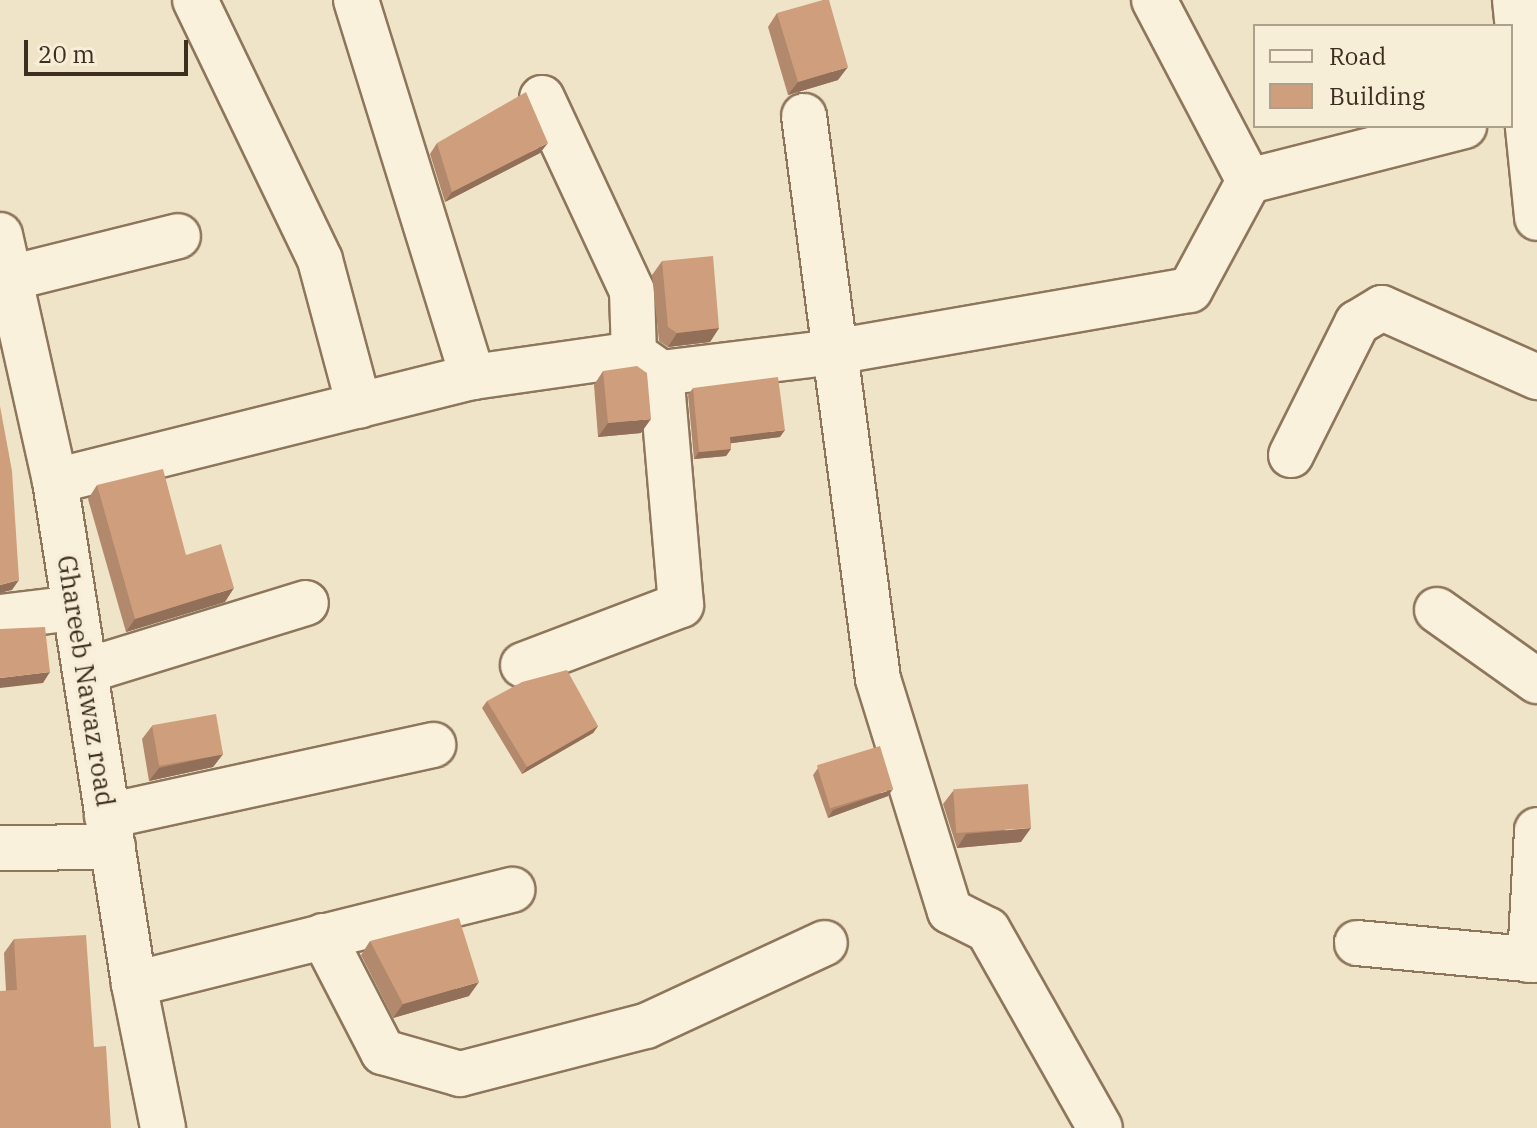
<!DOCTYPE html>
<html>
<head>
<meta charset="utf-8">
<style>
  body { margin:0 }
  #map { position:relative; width:1537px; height:1128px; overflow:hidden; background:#f0e4c8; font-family:"IBM Plex Serif",serif }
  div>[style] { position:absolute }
  .roads { filter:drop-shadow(2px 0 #8d765c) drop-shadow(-2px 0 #8d765c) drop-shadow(0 2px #8d765c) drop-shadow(0 -2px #8d765c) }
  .minor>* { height:44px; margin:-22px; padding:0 22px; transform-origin:22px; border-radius:22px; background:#faf1dc }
  .wall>* { inset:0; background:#b2896c }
  .shaded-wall>* { inset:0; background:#916f58 }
  .building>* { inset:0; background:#cf9f7d; transform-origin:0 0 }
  span { translate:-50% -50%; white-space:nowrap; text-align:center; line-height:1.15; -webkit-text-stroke:7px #f7eed8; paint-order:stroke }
  .street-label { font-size:26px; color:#3d2e20 }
  .legend { position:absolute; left:1253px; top:24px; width:260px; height:104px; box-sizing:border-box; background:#f7eed8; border:2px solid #ada18e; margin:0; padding:10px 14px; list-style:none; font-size:24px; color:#3d2e20 }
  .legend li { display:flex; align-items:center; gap:16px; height:40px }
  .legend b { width:40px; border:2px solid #ada18e }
  .scale { position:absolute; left:24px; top:40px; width:164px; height:36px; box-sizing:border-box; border:4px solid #3d2e20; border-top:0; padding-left:10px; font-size:24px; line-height:28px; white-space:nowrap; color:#3d2e20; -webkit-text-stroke:6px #f7eed8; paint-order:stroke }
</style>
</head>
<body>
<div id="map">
  <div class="roads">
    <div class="minor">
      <i style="left:195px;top:0;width:288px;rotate:64.3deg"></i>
      <i style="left:320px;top:260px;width:151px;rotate:75deg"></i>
      <i style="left:356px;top:0;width:395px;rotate:72.8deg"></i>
      <i style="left:1154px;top:0;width:204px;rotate:62.3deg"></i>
      <i style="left:1515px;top:0;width:219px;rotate:84.2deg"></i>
      <i style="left:542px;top:98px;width:213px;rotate:65deg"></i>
      <i style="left:632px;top:291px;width:63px;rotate:88.2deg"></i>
      <i style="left:804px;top:116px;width:568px;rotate:82.51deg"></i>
      <i style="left:878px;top:679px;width:243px;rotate:72.8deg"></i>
      <i style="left:950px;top:911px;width:42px;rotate:26.6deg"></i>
      <i style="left:988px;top:930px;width:227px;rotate:60.5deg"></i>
      <i style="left:0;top:235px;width:252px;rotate:77.4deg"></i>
      <i style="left:55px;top:481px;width:509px;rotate:81.07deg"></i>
      <i style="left:134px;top:984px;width:147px;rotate:78.6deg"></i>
      <i style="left:10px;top:278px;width:173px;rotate:-14deg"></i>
      <i style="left:1291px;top:455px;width:148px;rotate:-63.4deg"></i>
      <i style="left:1357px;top:323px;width:29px;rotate:-31deg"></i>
      <i style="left:1382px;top:308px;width:170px;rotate:24deg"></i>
      <i style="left:55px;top:481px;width:431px;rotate:-14deg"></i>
      <i style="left:473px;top:377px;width:163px;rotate:-8.1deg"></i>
      <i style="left:634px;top:354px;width:33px;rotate:35deg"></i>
      <i style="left:661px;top:373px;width:174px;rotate:-6.9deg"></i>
      <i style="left:834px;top:352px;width:361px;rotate:-9.9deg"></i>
      <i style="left:1190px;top:290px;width:124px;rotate:-61.6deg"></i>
      <i style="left:1249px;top:181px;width:222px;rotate:-14.3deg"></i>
      <i style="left:1437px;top:610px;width:123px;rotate:35.4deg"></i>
      <i style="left:0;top:617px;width:75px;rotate:-6.9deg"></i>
      <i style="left:523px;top:665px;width:169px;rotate:-20.8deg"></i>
      <i style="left:681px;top:605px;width:233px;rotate:-94.9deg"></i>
      <i style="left:85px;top:671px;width:231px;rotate:-17.1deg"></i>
      <i style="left:107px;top:816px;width:334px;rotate:-12.3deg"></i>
      <i style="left:0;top:848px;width:113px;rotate:-0.5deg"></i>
      <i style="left:323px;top:936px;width:131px;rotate:62.7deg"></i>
      <i style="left:383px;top:1052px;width:80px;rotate:15.9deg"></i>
      <i style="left:460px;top:1074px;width:192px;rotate:-14.5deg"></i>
      <i style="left:646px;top:1026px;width:197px;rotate:-24.9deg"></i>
      <i style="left:1357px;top:943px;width:181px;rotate:5.4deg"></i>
      <i style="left:1530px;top:960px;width:130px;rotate:-86.9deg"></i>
      <i style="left:134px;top:984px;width:390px;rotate:-14deg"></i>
    </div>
  </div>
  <div class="wall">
    <i style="clip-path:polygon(777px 13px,838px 80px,788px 95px,768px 27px)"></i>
    <i style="clip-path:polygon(437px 143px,540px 153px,445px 202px,430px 154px)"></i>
    <i style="clip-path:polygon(662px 261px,719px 328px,710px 342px,668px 347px,659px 341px,652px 275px)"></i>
    <i style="clip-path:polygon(603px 371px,641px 433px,598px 437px,594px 385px)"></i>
    <i style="clip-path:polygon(693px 388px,780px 437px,731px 443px,731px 449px,726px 456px,694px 459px,688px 395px)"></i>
    <i style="clip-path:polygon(97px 485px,186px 555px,225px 602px,126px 632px,88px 499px)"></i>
    <i style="clip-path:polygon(487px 701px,598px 726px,593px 733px,522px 774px,482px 708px)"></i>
    <i style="clip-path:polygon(152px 726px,223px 754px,213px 767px,149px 781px,142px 739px)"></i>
    <i style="clip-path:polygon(818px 768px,888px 796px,828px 818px,813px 775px)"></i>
    <i style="clip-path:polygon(953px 791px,1021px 842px,957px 848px,943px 804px)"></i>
    <i style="clip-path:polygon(14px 939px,94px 1047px,6px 991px,4px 953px)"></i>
    <i style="clip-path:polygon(370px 941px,469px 996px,393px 1018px,361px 955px)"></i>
  </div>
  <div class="shaded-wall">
    <i style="clip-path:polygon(848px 67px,838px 80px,788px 95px,798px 82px)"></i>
    <i style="clip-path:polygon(548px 143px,540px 153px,445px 202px,452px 192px)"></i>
    <i style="clip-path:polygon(719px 328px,710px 342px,668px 347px,677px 333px)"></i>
    <i style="clip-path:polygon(651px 419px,641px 433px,598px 437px,608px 423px)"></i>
    <i style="clip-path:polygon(785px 430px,780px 437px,725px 444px,730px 437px)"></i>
    <i style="clip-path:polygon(731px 449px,726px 456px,694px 459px,699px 452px)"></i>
    <i style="clip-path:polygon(19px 580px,12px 590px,0 593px,0 585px)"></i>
    <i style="clip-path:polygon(234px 588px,225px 602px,126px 632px,135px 619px)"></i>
    <i style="clip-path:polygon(50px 672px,43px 683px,0 688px,0 678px)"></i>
    <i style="clip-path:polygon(598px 726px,593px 733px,522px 774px,527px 767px)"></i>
    <i style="clip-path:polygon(223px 754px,213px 767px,149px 781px,159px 768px)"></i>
    <i style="clip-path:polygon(893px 789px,888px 796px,828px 818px,833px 810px)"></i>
    <i style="clip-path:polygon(1031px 828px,1021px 842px,957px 848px,966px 834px)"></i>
    <i style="clip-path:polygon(479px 982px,469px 996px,393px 1018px,403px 1004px)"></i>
  </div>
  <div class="building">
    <i style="clip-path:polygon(823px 0,829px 0,848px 67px,798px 82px,777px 13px)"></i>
    <i style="clip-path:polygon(526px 92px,548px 143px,452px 192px,437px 143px)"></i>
    <i style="clip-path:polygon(713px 256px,719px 328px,677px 333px,668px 327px,662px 261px)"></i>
    <i style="clip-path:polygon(637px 366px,647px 373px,651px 419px,608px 423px,603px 371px)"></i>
    <i style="clip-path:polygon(778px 377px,785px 430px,730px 437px,731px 449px,699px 452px,693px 388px)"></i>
    <i style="clip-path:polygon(0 406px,12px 471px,19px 580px,0 585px)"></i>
    <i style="clip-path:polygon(163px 469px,186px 555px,221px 544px,234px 588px,135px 619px,97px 485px)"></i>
    <i style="clip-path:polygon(45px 627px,50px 672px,0 678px,0 629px)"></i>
    <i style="clip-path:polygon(567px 670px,598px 726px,527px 767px,487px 701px,522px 682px)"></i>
    <i style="left:216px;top:714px;width:41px;height:65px;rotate:80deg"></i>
    <i style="left:880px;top:746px;width:45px;height:66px;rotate:73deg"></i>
    <i style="left:1028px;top:784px;width:44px;height:75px;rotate:86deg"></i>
    <i style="clip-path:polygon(459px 918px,479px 982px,403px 1004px,370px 941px)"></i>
    <i style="clip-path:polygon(86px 935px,94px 1047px,106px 1046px,111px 1128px,0 1128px,0 991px,17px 990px,14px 939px)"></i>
  </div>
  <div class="street-label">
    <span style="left:86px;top:681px;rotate:81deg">Ghareeb Nawaz road</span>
  </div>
  <ul class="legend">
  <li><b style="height:10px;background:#faf1dc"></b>Road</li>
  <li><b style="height:22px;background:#cf9f7d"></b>Building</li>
  </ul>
  <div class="scale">20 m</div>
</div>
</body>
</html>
